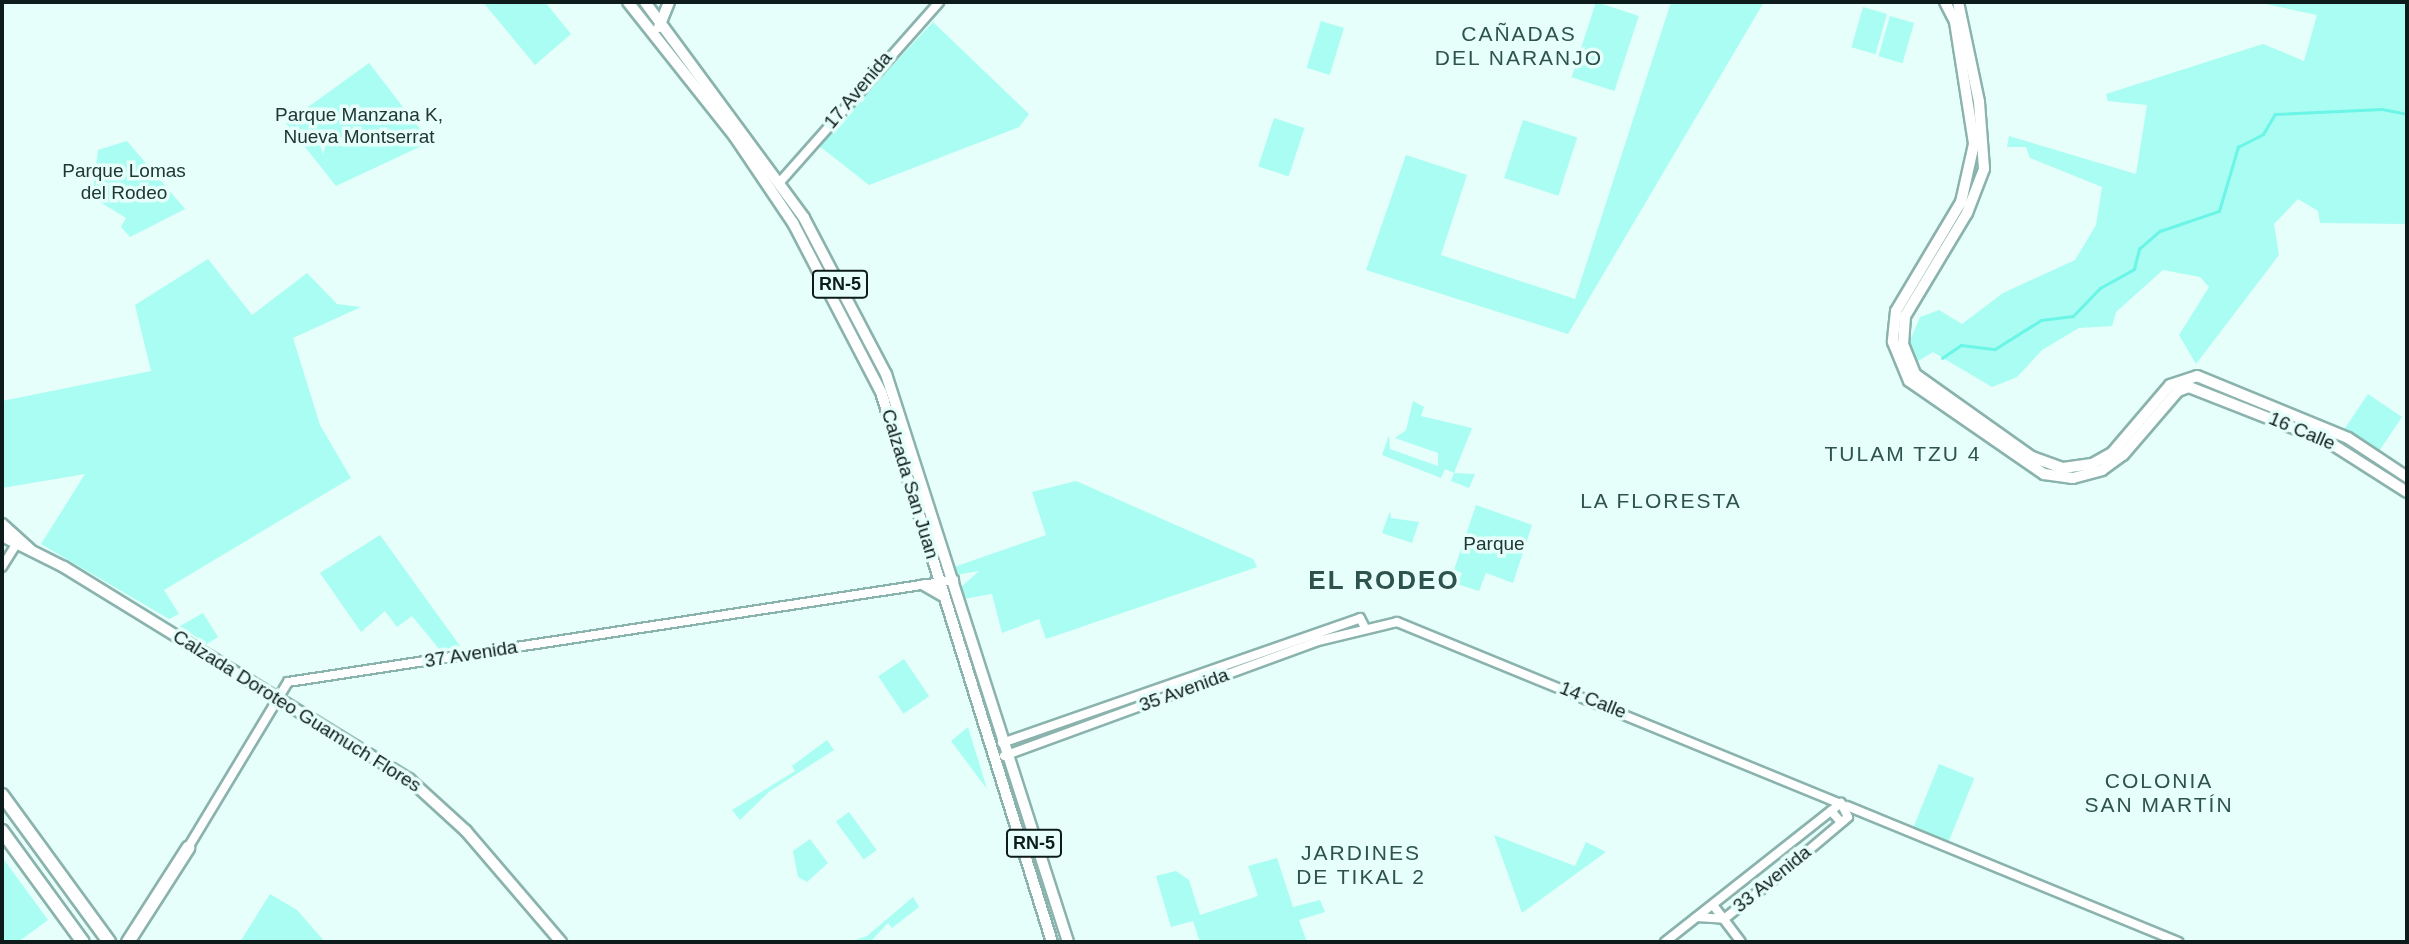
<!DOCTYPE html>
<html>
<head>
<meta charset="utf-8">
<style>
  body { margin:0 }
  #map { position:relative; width:2409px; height:944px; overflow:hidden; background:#e6fffb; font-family:Arial,sans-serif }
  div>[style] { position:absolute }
  .green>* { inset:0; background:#a9fdf2; transform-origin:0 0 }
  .stream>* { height:2.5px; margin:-1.25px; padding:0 1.25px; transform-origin:1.25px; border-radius:1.25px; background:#6af5e6 }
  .roads { filter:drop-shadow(2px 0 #8bb3ad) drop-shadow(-2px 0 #8bb3ad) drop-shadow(0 2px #8bb3ad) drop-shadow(0 -2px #8bb3ad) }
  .minor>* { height:8px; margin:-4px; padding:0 4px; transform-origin:4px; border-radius:4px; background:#fff }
  .major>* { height:10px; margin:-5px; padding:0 5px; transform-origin:5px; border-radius:5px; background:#fff }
  .highway>* { height:12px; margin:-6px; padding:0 6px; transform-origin:6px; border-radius:6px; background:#fff }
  span { translate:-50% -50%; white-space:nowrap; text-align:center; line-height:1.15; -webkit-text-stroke:7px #e6fffb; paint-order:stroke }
  .shield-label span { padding:2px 5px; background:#e6fffb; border:2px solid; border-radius:5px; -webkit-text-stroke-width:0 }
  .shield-label { font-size:18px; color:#0d1c1a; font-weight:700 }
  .street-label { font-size:19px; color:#0d1c1a }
  .park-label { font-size:19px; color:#203734 }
  .neighbourhood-label { font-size:21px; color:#2e534f; letter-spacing:2px }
  .district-label { font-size:26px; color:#2e534f; font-weight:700; letter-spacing:2px }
  .frame { position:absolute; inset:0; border:4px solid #0d1c1a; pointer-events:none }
</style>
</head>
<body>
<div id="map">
  <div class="green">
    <i style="clip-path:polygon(483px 2px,545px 2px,571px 34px,535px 65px)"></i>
    <i style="left:1596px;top:2px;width:45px;height:79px;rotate:18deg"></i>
    <i style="clip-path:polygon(1671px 2px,1764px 2px,1568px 334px,1366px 270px,1406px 155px,1467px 175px,1441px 255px,1575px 299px)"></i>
    <i style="clip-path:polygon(2256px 2px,2407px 2px,2407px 224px,2320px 223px,2318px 211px,2298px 199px,2274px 224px,2279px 255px,2196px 364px,2179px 335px,2209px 287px,2200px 277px,2163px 270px,2116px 312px,2112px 326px,2079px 328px,2042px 350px,2017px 377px,1992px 387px,1933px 352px,1915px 363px,1906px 350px,1920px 317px,1939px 310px,1962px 324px,2003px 293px,2075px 260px,2096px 225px,2102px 187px,2030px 158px,2026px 147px,2007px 147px,2009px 136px,2136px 174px,2147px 105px,2108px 101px,2106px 94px,2263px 44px,2304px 61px,2317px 15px)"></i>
    <i style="left:1863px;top:7px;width:25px;height:42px;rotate:16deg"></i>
    <i style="left:1890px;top:16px;width:25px;height:42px;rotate:16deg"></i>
    <i style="left:1321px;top:21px;width:24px;height:49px;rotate:17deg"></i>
    <i style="clip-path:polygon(933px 22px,1029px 114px,1019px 127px,869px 185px,818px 145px)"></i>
    <i style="clip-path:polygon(369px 63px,430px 142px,336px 186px,286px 123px)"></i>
    <i style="left:1274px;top:118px;width:32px;height:51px;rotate:18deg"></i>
    <i style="left:1523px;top:120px;width:57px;height:61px;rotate:18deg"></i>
    <i style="clip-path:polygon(127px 141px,185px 209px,130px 237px,121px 227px,126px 218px,92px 197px,98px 150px)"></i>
    <i style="clip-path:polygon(208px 259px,252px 315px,307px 273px,337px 304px,361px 307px,293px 338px,320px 425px,351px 478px,164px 590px,179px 614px,169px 619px,41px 544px,85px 474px,2px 488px,2px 401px,151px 371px,135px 305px)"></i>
    <i style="left:2368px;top:394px;width:41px;height:44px;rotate:34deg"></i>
    <i style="clip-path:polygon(1413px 401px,1424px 407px,1421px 416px,1472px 428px,1454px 473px,1475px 474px,1469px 488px,1451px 481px,1454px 473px,1445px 469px,1441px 478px,1382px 455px,1389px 435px,1390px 449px,1438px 466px,1438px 453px,1395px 438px,1406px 430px)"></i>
    <i style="clip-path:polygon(1076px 481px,1253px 559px,1257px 567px,1046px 639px,1039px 619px,1002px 633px,992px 594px,963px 599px,960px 588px,979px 571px,956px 575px,954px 567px,1046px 535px,1032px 492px)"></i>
    <i style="clip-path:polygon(1476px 505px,1532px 525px,1513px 583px,1486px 573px,1479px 591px,1457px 584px,1462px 573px,1454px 570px)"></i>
    <i style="clip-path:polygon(1390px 511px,1391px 518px,1419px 522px,1412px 543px,1382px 533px)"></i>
    <i style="clip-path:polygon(380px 535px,460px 646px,440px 650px,412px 616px,397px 627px,385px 611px,361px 632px,320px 573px)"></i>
    <i style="clip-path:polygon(203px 613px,218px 637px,207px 644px,180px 626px)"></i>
    <i style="left:904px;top:659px;width:45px;height:31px;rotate:56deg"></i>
    <i style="clip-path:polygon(968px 727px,987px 789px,951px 741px)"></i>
    <i style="clip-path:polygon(827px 740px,834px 750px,770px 791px,740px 820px,732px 810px,795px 771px,792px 766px)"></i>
    <i style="left:1939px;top:764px;width:38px;height:68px;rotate:22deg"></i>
    <i style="left:849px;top:812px;width:47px;height:16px;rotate:54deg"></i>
    <i style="clip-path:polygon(1494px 835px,1575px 866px,1586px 842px,1606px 852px,1522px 913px)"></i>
    <i style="clip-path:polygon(810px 839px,828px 863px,807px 882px,798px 877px,793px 851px)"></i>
    <i style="clip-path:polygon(2px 857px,48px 920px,18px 942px,2px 940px)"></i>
    <i style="clip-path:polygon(1277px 858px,1293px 907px,1320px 900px,1325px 912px,1299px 920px,1307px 942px,1200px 942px,1193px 921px,1171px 927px,1156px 876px,1176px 871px,1189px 880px,1200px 915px,1258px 896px,1248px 866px)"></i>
    <i style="clip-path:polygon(270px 894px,297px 910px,325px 942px,240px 942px)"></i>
    <i style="clip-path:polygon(913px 897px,919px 907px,892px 928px,888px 923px,870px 942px,850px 942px,867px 936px)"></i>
  </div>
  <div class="stream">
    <i style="left:1942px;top:358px;width:23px;rotate:-34deg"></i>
    <i style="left:1961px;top:345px;width:34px;rotate:7deg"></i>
    <i style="left:1995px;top:349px;width:54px;rotate:-32.2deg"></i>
    <i style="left:2041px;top:320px;width:32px;rotate:-7deg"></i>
    <i style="left:2073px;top:316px;width:39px;rotate:-46deg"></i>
    <i style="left:2100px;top:288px;width:39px;rotate:-29deg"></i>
    <i style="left:2134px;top:269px;width:21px;rotate:-76deg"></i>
    <i style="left:2139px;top:249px;width:28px;rotate:-41deg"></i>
    <i style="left:2160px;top:231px;width:62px;rotate:-18.7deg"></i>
    <i style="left:2219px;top:211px;width:67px;rotate:-73.5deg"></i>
    <i style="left:2238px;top:147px;width:28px;rotate:-27deg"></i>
    <i style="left:2263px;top:134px;width:23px;rotate:-59deg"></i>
    <i style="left:2275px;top:114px;width:107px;rotate:-2.7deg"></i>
    <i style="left:2382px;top:109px;width:25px;rotate:11deg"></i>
  </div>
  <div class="roads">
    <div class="minor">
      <i style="left:780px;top:182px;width:240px;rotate:-48.5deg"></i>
      <i style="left:2px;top:567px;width:32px;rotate:-58deg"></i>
      <i style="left:1002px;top:743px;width:379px;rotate:-19.2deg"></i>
      <i style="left:1360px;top:618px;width:9px;rotate:63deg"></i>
      <i style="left:1004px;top:756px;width:334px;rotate:-20.1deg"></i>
      <i style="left:1318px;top:641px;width:81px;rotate:-13.5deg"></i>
      <i style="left:1397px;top:622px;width:478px;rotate:22.3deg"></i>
      <i style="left:1847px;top:806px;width:358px;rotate:22.3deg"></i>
      <i style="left:186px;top:851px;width:197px;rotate:-58.9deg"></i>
      <i style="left:288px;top:682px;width:674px;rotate:-8.71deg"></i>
      <i style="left:1713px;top:905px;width:46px;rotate:52.9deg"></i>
      <i style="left:1697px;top:917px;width:27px;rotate:4deg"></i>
      <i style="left:1724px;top:919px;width:75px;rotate:-38.5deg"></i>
      <i style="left:1783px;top:872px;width:85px;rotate:-40.2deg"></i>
      <i style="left:1848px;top:817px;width:16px;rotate:-117deg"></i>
      <i style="left:1841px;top:803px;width:13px;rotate:141deg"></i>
      <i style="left:1831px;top:811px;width:15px;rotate:48deg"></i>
      <i style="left:1665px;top:942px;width:211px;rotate:-38.3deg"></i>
    </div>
    <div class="major">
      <i style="left:628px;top:2px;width:172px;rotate:51.6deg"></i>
      <i style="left:735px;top:137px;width:104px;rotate:56deg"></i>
      <i style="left:793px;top:223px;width:191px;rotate:62.5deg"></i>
      <i style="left:881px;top:392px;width:576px;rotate:72.73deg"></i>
      <i style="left:645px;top:2px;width:268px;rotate:53.6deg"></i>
      <i style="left:804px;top:218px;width:176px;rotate:62.3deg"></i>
      <i style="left:886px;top:374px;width:596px;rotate:72.23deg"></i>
      <i style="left:1945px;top:2px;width:22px;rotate:63deg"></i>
      <i style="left:1955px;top:22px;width:123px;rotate:81.1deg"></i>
      <i style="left:1974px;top:144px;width:59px;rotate:102.6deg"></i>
      <i style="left:1961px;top:202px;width:127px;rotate:120.8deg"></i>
      <i style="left:1896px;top:311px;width:31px;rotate:96deg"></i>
      <i style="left:1893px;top:342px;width:42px;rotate:67.7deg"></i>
      <i style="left:1909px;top:381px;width:164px;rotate:34.6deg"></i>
      <i style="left:2044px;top:474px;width:29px;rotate:8deg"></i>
      <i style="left:2073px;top:478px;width:30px;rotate:-15deg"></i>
      <i style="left:2102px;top:470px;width:26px;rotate:-36deg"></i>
      <i style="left:2123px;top:455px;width:84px;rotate:-49.3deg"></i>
      <i style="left:2178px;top:391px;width:12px;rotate:-20deg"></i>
      <i style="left:2189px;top:387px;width:148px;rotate:21.4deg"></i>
      <i style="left:2327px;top:441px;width:95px;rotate:32.5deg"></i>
      <i style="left:1958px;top:2px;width:102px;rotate:78.1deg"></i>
      <i style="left:1979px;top:102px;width:67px;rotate:85.7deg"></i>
      <i style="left:1984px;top:169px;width:47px;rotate:111.1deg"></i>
      <i style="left:1967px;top:213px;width:120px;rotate:121deg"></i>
      <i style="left:1905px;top:316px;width:28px;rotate:94deg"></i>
      <i style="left:1903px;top:344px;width:32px;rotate:68deg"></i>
      <i style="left:1915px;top:374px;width:143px;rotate:35.4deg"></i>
      <i style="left:2032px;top:457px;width:33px;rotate:20deg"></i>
      <i style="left:2063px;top:468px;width:29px;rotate:-8deg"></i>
      <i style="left:2092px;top:464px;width:23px;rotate:-29deg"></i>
      <i style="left:2112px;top:453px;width:89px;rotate:-49.5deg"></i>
      <i style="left:2170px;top:385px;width:28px;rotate:-18deg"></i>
      <i style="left:2197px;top:376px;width:163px;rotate:22.3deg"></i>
      <i style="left:2348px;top:438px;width:71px;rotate:33.5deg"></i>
      <i style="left:659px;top:27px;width:27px;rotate:-68deg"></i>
      <i style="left:2px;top:524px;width:38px;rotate:42deg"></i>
      <i style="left:2px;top:536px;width:69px;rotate:26.6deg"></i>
      <i style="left:64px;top:567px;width:405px;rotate:31.6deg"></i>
      <i style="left:409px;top:779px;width:77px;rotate:42.4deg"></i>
      <i style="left:466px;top:831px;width:146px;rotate:49.4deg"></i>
      <i style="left:924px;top:585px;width:24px;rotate:30deg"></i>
    </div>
    <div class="highway">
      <i style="left:2px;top:795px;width:182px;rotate:53.9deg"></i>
      <i style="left:2px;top:831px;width:137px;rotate:53.9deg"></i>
      <i style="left:128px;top:942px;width:112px;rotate:-57.4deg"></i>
    </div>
  </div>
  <div class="shield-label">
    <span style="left:840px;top:284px">RN-5</span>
    <span style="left:1034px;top:843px">RN-5</span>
  </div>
  <div class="street-label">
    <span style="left:858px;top:90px;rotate:-50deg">17 Avenida</span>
    <span style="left:2302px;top:431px;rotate:23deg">16 Calle</span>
    <span style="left:910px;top:484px;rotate:73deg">Calzada San Juan</span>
    <span style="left:471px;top:654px;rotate:-9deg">37 Avenida</span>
    <span style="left:1184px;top:690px;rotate:-20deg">35 Avenida</span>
    <span style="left:1593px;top:700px;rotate:22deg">14 Calle</span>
    <span style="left:297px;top:711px;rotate:32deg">Calzada Doroteo Guamuch Flores</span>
    <span style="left:1772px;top:879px;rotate:-39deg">33 Avenida</span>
  </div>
  <div class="park-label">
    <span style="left:359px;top:126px">Parque Manzana K,<br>Nueva Montserrat</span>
    <span style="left:124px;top:182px">Parque Lomas<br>del Rodeo</span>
    <span style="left:1494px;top:544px">Parque</span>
  </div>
  <div class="neighbourhood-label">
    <span style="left:1519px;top:46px">CAÑADAS<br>DEL NARANJO</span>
    <span style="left:1903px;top:454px">TULAM TZU 4</span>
    <span style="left:1661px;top:501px">LA FLORESTA</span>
    <span style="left:2159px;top:793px">COLONIA<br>SAN MARTÍN</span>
    <span style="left:1361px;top:865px">JARDINES<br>DE TIKAL 2</span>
  </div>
  <div class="district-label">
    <span style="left:1384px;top:581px">EL RODEO</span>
  </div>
  <div class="frame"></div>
</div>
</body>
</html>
